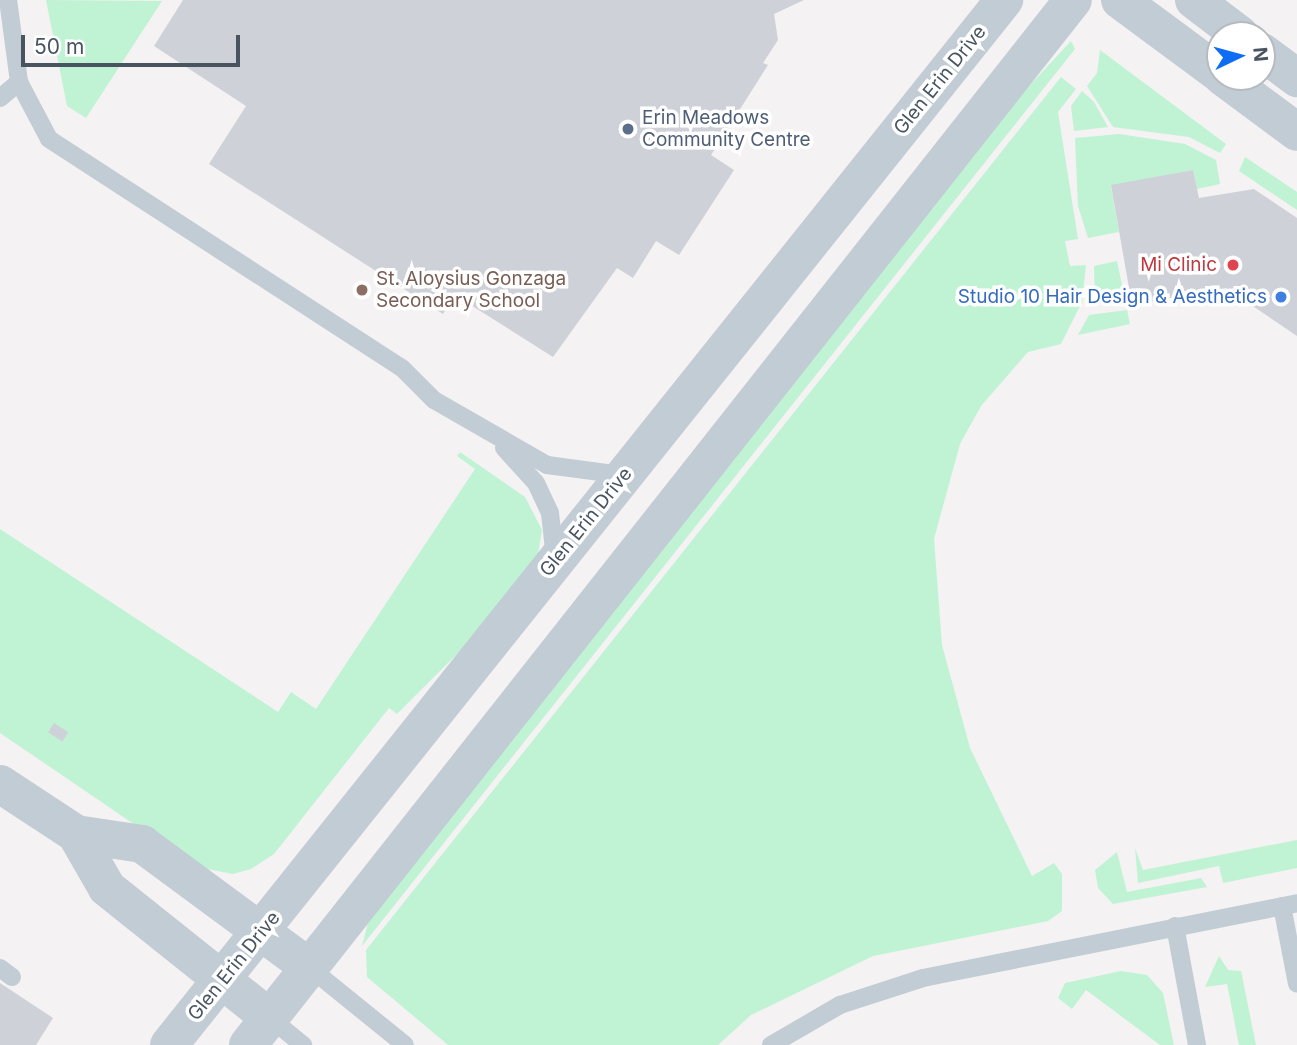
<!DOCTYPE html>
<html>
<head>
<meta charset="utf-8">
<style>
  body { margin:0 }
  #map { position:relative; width:1297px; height:1045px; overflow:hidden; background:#f4f2f2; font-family:Inter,sans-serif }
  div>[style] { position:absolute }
  .green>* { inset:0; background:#bff3d4 }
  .building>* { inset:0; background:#ced1d7; transform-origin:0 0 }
  .service>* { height:18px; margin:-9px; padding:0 9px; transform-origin:9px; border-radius:9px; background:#c2ccd4 }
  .tertiary>* { height:38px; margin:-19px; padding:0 19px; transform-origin:19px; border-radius:19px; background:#c2ccd4 }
  .dots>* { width:19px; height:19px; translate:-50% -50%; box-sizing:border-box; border:4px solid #fff; border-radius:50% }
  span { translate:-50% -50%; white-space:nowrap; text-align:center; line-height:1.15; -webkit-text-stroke:7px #fff; paint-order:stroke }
  .street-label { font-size:19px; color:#485561 }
  .service-label { font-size:19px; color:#4e5e75 }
  .left { translate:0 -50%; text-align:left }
  .health-label { font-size:19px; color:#be3a42 }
  .right { translate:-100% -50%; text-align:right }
  .education-label { font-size:19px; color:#785e54 }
  .shop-label { font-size:19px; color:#366cbe }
  .north { position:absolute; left:1206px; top:21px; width:70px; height:70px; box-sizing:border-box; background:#fff; border:2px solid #b6bbc0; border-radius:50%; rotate:85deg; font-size:19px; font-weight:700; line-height:28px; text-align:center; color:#485561 }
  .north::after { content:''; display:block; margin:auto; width:24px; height:32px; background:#0e6df2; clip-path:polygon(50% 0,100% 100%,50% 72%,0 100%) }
  .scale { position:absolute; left:21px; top:35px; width:219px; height:32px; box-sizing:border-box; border:4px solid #485561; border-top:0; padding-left:9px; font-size:21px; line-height:24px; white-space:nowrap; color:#485561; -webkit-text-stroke:5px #fff; paint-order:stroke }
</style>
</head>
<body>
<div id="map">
  <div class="green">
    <i style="clip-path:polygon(46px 0,162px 1px,86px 118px,67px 106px)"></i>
    <i style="clip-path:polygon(1071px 41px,1075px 49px,362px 946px,369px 919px,1015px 101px)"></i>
    <i style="clip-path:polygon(1100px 50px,1226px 144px,1220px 153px,1189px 137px,1113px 127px,1087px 86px,1097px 73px)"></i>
    <i style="clip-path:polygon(1061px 77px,1076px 89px,1058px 112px,1078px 239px,1065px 241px,1070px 266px,1086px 265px,1082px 302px,1061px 344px,1028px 352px,981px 406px,960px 444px,934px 539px,942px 645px,970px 748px,1032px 876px,1054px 863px,1062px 874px,1062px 911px,1048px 921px,873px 956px,751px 1015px,718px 1045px,448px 1045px,367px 977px,366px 950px)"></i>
    <i style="clip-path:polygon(1082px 91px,1094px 102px,1108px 127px,1074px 131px,1071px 106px)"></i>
    <i style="clip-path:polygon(1119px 134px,1185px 144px,1216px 160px,1220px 184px,1197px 189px,1193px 170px,1111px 186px,1119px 232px,1088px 238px,1078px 206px,1075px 138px)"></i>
    <i style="clip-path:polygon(1245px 157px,1297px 192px,1297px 210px,1239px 171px)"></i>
    <i style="clip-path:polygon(1117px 261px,1124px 295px,1095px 300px,1094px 266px)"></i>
    <i style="clip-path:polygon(1127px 310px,1130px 324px,1078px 335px,1089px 315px)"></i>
    <i style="clip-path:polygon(460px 452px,525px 497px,542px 530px,538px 554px,462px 649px,397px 714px,389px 708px,274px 854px,251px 869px,233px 874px,197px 867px,0 733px,0 529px,278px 712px,291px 692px,316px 709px,475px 469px,457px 456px)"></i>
    <i style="clip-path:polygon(1297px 840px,1297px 868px,1223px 883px,1219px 866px,1138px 883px,1135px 848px,1143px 870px)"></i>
    <i style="clip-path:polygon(1117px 852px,1127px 892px,1201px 878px,1207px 887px,1113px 904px,1098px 888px,1095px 870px)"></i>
    <i style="clip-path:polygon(1219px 956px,1228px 970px,1241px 971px,1256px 1045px,1239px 1045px,1227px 984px,1205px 987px)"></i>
    <i style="clip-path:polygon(1121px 971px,1147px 975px,1163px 993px,1174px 1045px,1160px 1045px,1086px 990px,1072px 1009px,1058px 998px,1065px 983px)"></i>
  </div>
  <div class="building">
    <i style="clip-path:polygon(183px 0,804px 0,774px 14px,778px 40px,763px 63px,768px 65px,711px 155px,734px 170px,679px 255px,656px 241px,633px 278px,617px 268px,553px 357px,455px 295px,443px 314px,209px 164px,246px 106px,154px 46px)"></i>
    <i style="clip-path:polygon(1193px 170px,1199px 198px,1254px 189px,1297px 218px,1297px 336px,1226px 288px,1132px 305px,1111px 185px)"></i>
    <i style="left:54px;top:723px;width:17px;height:11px;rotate:33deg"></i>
    <i style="clip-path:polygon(0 983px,53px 1018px,36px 1045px,0 1045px)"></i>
  </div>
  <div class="service">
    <i style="left:19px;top:82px;width:64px;rotate:62.2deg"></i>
    <i style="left:49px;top:139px;width:421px;rotate:33deg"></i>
    <i style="left:402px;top:368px;width:45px;rotate:45deg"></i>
    <i style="left:434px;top:400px;width:130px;rotate:29.9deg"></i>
    <i style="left:547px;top:465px;width:77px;rotate:7.5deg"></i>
    <i style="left:0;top:98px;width:25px;rotate:-40deg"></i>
    <i style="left:19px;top:82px;width:83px;rotate:-97.6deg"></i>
    <i style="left:504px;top:448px;width:47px;rotate:47.6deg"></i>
    <i style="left:536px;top:483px;width:33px;rotate:65deg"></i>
    <i style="left:550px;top:513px;width:45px;rotate:83.7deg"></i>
    <i style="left:1282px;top:906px;width:79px;rotate:79.1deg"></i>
    <i style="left:1175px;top:926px;width:121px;rotate:79.5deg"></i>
    <i style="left:0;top:968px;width:15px;rotate:37deg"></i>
    <i style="left:310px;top:968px;width:122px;rotate:39deg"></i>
    <i style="left:270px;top:1018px;width:43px;rotate:39.3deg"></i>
    <i style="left:771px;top:1045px;width:80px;rotate:-30.1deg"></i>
    <i style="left:840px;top:1005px;width:87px;rotate:-18deg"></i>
    <i style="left:923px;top:978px;width:381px;rotate:-11.3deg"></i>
  </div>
  <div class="tertiary">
    <i style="left:1120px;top:0;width:124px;rotate:36.5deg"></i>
    <i style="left:1194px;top:0;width:58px;rotate:37.3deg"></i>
    <i style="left:1262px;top:52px;width:44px;rotate:36.6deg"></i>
    <i style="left:1223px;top:77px;width:92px;rotate:36.6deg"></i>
    <i style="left:0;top:784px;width:91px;rotate:33.3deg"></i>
    <i style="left:76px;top:834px;width:67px;rotate:8.6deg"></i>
    <i style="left:142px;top:844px;width:209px;rotate:36.4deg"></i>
    <i style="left:76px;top:834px;width:62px;rotate:60.1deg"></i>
    <i style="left:107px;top:888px;width:208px;rotate:38.6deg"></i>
    <i style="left:169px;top:1045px;width:1338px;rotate:-51.37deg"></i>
    <i style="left:248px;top:1045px;width:1331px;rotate:-51.71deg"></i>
  </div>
  <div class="dots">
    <i style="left:628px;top:129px;background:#5c6f8a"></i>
    <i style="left:1233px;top:265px;background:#e0444e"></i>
    <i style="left:362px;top:290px;background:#8d6e63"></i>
    <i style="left:1281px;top:297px;background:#3f7fe0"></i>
  </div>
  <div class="street-label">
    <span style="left:940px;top:80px;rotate:-51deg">Glen Erin Drive</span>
    <span style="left:586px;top:522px;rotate:-51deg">Glen Erin Drive</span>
    <span style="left:234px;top:966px;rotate:-51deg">Glen Erin Drive</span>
  </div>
  <div class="service-label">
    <span class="left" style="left:642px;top:129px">Erin Meadows<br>Community Centre</span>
  </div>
  <div class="health-label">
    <span class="right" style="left:1217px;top:265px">Mi Clinic</span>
  </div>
  <div class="education-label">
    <span class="left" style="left:376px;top:290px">St. Aloysius Gonzaga<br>Secondary School</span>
  </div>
  <div class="shop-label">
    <span class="right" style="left:1267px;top:297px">Studio 10 Hair Design &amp; Aesthetics</span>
  </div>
  <div class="north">N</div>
  <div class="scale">50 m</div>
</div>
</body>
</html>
